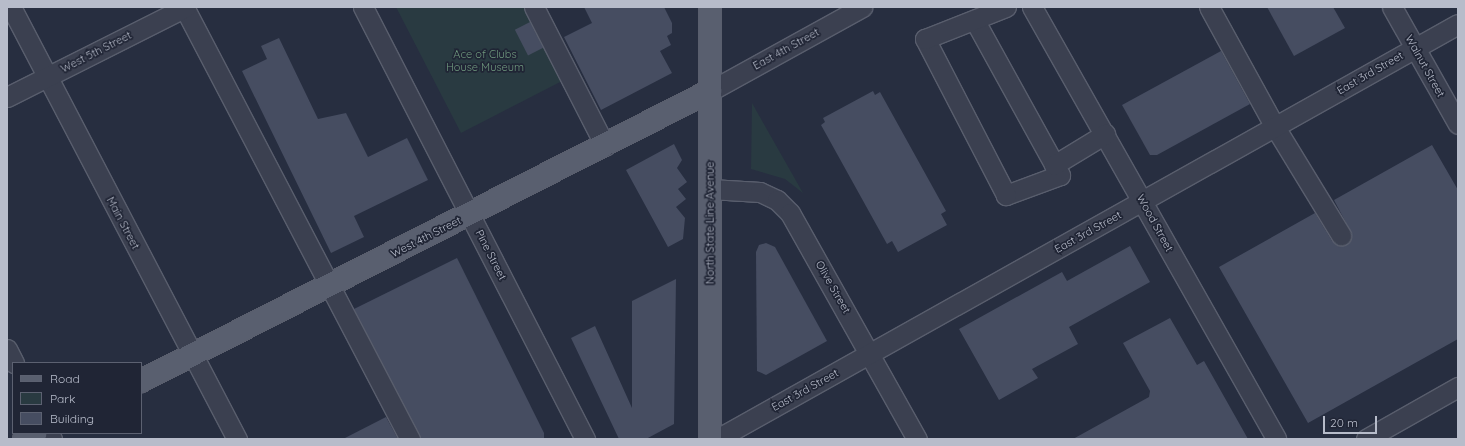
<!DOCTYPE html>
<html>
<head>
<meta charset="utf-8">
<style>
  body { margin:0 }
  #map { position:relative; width:1465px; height:446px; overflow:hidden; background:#272e40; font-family:Quicksand,sans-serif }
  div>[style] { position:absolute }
  .green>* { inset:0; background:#293a41 }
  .building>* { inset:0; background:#464d61; transform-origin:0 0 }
  .roads { filter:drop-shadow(1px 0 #595e6d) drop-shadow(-1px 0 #595e6d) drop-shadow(0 1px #595e6d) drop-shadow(0 -1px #595e6d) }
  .minor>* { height:19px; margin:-9.5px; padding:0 9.5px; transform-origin:9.5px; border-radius:9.5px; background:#3b4050 }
  .major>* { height:22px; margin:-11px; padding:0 11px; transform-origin:11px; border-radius:11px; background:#595f6f }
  span { translate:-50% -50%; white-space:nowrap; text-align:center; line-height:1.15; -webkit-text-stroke:3.5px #202535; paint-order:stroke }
  .street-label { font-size:11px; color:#b7bcca }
  .park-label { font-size:11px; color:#709a7f }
  .frame { position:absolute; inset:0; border:8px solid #b7bcca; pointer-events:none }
  .legend { position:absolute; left:12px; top:362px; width:130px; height:72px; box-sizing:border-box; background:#202535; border:1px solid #5c6171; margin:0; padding:5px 7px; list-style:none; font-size:12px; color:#b7bcca }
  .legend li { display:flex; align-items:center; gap:8px; height:20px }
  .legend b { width:20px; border:1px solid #5c6171 }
  .scale { position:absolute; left:1323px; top:416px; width:54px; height:18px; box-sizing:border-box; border:2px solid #b7bcca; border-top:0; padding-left:5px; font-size:12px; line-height:14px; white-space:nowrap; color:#b7bcca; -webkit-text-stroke:3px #202535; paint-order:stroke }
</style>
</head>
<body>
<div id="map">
  <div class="green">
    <i style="clip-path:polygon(396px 7px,530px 7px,566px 79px,461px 133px)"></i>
    <i style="clip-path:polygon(752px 103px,803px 193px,785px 179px,751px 169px)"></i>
  </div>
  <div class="building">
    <i style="clip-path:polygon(584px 7px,664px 7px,672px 23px,672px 33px,667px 36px,671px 45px,660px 51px,672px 73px,601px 110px,564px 37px,592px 23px)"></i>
    <i style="clip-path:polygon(1267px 7px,1333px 7px,1345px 28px,1294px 56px)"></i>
    <i style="left:530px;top:22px;width:29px;height:17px;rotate:63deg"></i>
    <i style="clip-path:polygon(279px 38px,318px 119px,346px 113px,368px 157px,407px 138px,428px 180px,354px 216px,364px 237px,331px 253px,242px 71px,267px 59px,261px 46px)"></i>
    <i style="clip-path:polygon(1221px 51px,1250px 104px,1157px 155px,1150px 155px,1122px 105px)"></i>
    <i style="clip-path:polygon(873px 91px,875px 95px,880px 92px,946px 211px,941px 214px,947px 225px,898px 252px,892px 241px,887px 244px,821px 125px,825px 122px,823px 118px)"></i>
    <i style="clip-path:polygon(674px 144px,682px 160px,677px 168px,687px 182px,678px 189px,686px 199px,676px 207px,685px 218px,683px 239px,668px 247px,626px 170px)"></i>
    <i style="clip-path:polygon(1432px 145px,1458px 190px,1458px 339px,1308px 423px,1219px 267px,1315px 213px,1332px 241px,1346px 245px,1352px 234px,1334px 200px)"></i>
    <i style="clip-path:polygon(766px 243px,775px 247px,827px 341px,766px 375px,757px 371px,756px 252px,759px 245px)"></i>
    <i style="clip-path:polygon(1130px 246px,1150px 282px,1069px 327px,1078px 344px,1032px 369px,1038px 378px,999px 400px,959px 329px,1062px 272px,1067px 281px)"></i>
    <i style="clip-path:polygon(457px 258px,544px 433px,544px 439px,421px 439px,354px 309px)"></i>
    <i style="clip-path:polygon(676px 279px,674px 424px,646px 439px,619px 439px,571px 338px,595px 326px,632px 408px,632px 301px)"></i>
    <i style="clip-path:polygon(1170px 318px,1197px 365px,1204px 361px,1248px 439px,1073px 439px,1149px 397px,1150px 391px,1123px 343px)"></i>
    <i style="clip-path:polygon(386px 417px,398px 439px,343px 439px)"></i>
  </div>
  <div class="roads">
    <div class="minor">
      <i style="left:11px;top:7px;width:488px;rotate:62.4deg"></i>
      <i style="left:184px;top:7px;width:488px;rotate:62.4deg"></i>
      <i style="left:363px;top:7px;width:486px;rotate:62.8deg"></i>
      <i style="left:534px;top:7px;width:156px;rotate:62.9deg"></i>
      <i style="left:1032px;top:7px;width:496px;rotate:60.5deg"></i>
      <i style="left:1209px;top:7px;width:137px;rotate:61.2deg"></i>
      <i style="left:1275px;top:127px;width:127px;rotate:58.6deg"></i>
      <i style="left:1392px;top:7px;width:134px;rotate:60.6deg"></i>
      <i style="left:975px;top:21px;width:176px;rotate:61.1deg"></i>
      <i style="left:1060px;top:175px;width:58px;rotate:159.7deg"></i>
      <i style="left:1006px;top:195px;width:176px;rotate:-117.4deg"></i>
      <i style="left:925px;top:39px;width:87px;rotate:-21.6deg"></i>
      <i style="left:710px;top:91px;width:174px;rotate:-28.9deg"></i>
      <i style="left:7px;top:97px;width:200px;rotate:-26.7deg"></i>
      <i style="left:1054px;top:165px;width:60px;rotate:-31.3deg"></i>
      <i style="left:710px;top:189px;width:50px;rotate:3.4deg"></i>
      <i style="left:760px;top:192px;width:19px;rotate:25deg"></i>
      <i style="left:777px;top:200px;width:18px;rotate:45deg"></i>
      <i style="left:790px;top:213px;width:259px;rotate:60.7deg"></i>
      <i style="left:7px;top:349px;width:16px;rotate:63deg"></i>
      <i style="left:49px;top:433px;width:7px;rotate:63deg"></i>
      <i style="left:717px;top:439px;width:849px;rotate:-29.25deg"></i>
      <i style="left:1366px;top:439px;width:106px;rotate:-29.5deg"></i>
    </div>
    <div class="major">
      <i style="left:141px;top:381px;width:639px;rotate:-27.01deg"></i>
      <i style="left:24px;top:439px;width:13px;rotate:-27deg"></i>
      <i style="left:710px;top:439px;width:432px;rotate:-90deg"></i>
    </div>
  </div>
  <div class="street-label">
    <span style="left:786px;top:49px;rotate:-29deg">East 4th Street</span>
    <span style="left:96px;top:52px;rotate:-27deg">West 5th Street</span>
    <span style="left:1425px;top:66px;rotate:61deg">Walnut Street</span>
    <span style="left:1370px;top:73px;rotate:-30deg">East 3rd Street</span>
    <span style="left:123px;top:223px;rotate:62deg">Main Street</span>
    <span style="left:710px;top:223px;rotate:-90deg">North State Line Avenue</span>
    <span style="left:1155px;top:223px;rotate:61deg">Wood Street</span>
    <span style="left:1088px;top:232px;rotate:-29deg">East 3rd Street</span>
    <span style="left:426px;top:237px;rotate:-27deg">West 4th Street</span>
    <span style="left:491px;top:255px;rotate:63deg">Pine Street</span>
    <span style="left:833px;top:287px;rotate:60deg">Olive Street</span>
    <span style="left:805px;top:390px;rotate:-29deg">East 3rd Street</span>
  </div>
  <div class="park-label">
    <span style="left:485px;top:61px">Ace of Clubs<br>House Museum</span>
  </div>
  <div class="frame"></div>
  <ul class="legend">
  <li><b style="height:5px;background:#595f6f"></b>Road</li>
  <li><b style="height:11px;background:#293a41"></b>Park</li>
  <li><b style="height:11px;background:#464d61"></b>Building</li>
  </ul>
  <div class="scale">20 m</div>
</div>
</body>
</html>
